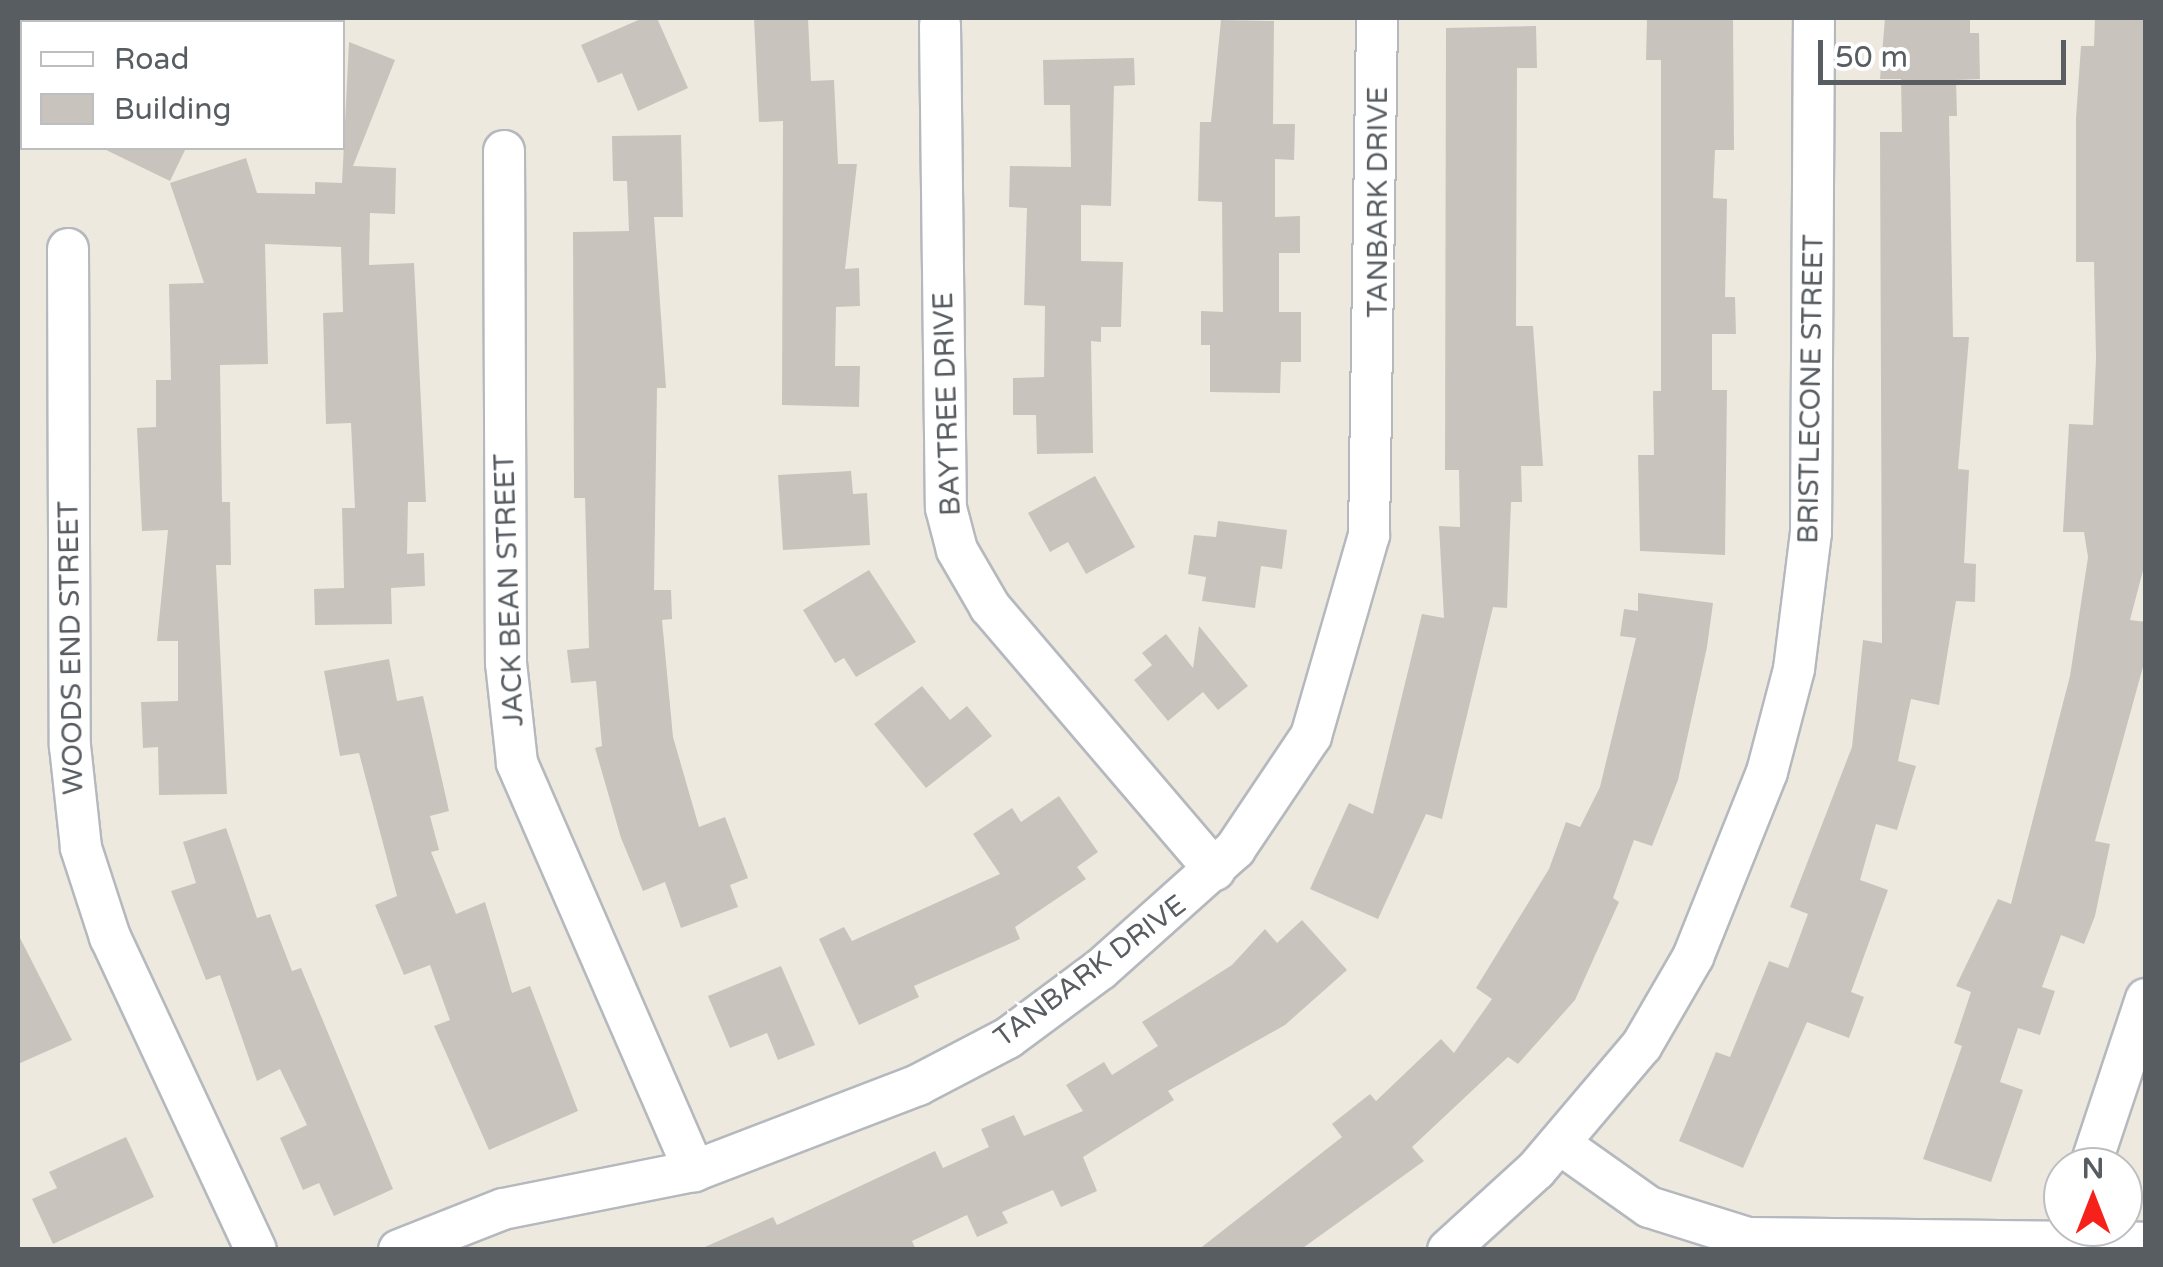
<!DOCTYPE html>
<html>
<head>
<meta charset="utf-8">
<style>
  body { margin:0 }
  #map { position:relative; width:2163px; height:1267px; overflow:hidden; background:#ede9df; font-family:"Varela Round",sans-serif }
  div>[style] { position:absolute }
  .building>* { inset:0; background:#c8c4bd }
  .roads { filter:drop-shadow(2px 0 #b5b9be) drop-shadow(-2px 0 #b5b9be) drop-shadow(0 2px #b5b9be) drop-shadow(0 -2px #b5b9be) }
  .minor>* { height:40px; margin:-20px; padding:0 20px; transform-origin:20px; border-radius:20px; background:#fff }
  span { translate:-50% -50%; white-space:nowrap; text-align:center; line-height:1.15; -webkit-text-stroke:9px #fff; paint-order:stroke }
  .street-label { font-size:28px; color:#585d62 }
  .frame { position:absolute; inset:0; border:20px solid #585d62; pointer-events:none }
  .legend { position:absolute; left:20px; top:20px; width:325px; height:130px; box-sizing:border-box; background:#fff; border:2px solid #bcbec0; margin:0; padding:12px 18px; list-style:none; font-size:30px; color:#585d62 }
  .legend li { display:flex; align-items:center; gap:20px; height:50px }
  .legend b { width:50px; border:2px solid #bcbec0 }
  .north { position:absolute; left:2043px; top:1147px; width:100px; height:100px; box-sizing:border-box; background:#fff; border:2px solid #bcbec0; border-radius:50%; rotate:0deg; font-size:28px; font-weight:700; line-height:40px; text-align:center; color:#585d62 }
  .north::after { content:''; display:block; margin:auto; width:35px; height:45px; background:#f7211b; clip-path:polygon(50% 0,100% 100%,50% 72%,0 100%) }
  .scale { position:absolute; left:1818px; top:40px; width:248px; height:45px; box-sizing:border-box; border:5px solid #585d62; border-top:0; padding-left:12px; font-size:30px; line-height:35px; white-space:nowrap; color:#585d62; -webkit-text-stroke:8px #fff; paint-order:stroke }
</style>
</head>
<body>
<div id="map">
  <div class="building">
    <i style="clip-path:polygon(643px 18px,657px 18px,688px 88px,638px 111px,622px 73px,598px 83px,581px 45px)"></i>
    <i style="clip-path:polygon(754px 18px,808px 18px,811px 81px,834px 80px,838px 164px,857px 164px,845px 269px,859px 268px,860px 306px,836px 307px,835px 366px,860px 366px,859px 407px,782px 405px,783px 121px,759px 122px)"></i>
    <i style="clip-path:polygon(1647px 18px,1733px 18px,1734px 150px,1715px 150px,1713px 198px,1727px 199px,1725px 297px,1735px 297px,1736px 334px,1712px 334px,1712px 390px,1727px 390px,1725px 555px,1640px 551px,1638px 455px,1654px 455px,1653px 391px,1661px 391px,1661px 60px,1646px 60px)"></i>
    <i style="clip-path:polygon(1885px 18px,1970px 18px,1970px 33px,1979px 33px,1980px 79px,1956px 80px,1957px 116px,1949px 116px,1953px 337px,1969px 337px,1958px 469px,1969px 470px,1964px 563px,1976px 564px,1975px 602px,1956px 601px,1939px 705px,1911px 699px,1898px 761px,1916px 766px,1897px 830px,1876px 824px,1860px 880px,1888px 890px,1851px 992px,1864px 997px,1849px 1038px,1807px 1022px,1743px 1168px,1679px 1141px,1716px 1052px,1730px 1057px,1769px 961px,1788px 968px,1808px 914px,1790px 907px,1852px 747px,1863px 640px,1882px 643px,1880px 132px,1902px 132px,1901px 79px,1880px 79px)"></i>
    <i style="clip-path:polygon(2095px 18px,2146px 18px,2146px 559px,2130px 620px,2146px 622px,2146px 656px,2095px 841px,2110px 844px,2095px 916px,2084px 944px,2061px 935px,2042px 987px,2055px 991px,2040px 1035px,2018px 1028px,2000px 1082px,2023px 1090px,1991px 1182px,1923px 1159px,1962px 1046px,1954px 1043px,1971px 992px,1956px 986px,1998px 899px,2011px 904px,2070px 676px,2088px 557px,2084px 532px,2063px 532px,2069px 424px,2093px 425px,2096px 358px,2094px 262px,2076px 262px,2076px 118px,2081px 46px,2094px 46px)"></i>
    <i style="clip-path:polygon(1221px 20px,1274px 21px,1273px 124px,1295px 124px,1294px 160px,1275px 159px,1275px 217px,1300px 216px,1300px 253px,1279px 253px,1279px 312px,1301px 312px,1301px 362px,1281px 362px,1280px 393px,1210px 392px,1210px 345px,1201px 345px,1201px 311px,1223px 312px,1222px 202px,1198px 201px,1200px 122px,1211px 122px)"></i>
    <i style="clip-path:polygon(1536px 26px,1537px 68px,1517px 68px,1516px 326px,1533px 326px,1543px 466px,1521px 466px,1522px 502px,1511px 502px,1507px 608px,1493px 607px,1442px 819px,1426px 814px,1378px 919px,1310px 889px,1349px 803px,1373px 814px,1422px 614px,1444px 618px,1439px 526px,1460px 527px,1459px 470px,1445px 470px,1446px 28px)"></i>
    <i style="clip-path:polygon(349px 42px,395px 60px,353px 166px,396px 168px,395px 214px,370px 213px,369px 265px,414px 263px,426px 502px,408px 502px,407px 554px,424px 553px,425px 586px,391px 588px,392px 624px,315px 625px,314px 589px,344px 588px,342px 508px,355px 508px,351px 423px,326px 424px,323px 313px,343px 312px,341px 247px,265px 244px,268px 364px,220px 365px,222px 502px,230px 502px,231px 565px,216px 565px,227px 794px,159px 795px,158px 747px,143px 748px,141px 702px,178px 701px,178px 641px,157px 641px,168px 530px,142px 531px,137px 428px,156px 427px,156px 380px,171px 380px,169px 284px,204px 283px,170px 183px,246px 158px,257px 193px,315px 194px,315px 182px,342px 183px)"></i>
    <i style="clip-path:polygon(1134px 58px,1135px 85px,1114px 86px,1111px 206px,1081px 205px,1081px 261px,1123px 262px,1121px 327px,1101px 327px,1101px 342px,1091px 341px,1093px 453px,1037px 454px,1036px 415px,1013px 415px,1013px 378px,1044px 377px,1045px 306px,1024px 305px,1027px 208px,1009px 207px,1010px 166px,1071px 167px,1070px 105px,1044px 105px,1043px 60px)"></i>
    <i style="clip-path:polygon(681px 135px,683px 217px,654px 217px,666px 388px,657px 388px,654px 590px,671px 590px,672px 619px,662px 620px,673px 737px,699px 827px,725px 817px,748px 878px,730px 885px,738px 907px,681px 928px,665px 882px,643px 891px,621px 838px,595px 748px,602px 746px,596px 681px,571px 683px,567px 650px,589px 648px,585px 498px,574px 498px,573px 232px,629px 231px,627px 181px,613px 181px,612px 136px)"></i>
    <i style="clip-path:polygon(102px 148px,186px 148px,170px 181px)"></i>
    <i style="clip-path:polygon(851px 471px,853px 494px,867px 493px,870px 545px,783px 550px,778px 475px)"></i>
    <i style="clip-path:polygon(1095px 476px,1135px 547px,1086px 574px,1068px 542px,1050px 552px,1028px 513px)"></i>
    <i style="clip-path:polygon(1218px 521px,1287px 530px,1282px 569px,1261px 566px,1255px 608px,1202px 601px,1206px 577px,1188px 574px,1194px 535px,1216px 537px)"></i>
    <i style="clip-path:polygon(869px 570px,916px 642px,856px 677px,844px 658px,835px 663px,803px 610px)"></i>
    <i style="clip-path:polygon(1638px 593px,1713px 603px,1707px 647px,1678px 780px,1652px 846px,1634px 840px,1613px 898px,1619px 902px,1575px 1000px,1518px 1064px,1508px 1057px,1412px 1147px,1424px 1161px,1300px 1250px,1198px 1250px,1342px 1137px,1332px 1124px,1370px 1094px,1376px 1101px,1441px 1039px,1454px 1053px,1492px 999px,1476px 988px,1549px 869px,1566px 822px,1580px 827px,1600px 787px,1636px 638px,1620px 636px,1624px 609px,1638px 611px)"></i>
    <i style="clip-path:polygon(1199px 626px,1248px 686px,1218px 710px,1203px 692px,1168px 721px,1134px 680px,1152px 665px,1142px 653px,1166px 634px,1193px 668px)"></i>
    <i style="clip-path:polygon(389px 659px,397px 701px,423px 696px,449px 811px,430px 816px,439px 850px,431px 852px,456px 914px,485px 902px,512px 993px,530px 986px,578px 1111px,489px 1150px,434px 1026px,450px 1020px,430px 965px,404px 975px,375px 905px,397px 896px,359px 753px,340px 756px,324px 671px)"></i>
    <i style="clip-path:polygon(922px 686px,950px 720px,967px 706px,992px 736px,926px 788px,874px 724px)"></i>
    <i style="clip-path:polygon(1059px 796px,1098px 852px,1077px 867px,1086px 879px,1015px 927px,1020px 939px,914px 986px,919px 997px,859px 1025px,819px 939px,844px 927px,852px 941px,1000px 874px,973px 834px,1012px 808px,1021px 822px)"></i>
    <i style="clip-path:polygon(226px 828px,257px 918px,270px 914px,292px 971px,301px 968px,393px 1189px,334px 1216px,319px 1183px,303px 1190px,280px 1138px,307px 1125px,280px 1069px,257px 1081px,220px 975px,206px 980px,171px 891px,196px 883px,183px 842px)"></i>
    <i style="clip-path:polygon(1302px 920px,1347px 970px,1285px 1025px,1168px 1091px,1174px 1100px,1083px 1157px,1097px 1191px,1061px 1207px,1053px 1190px,1002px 1212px,1008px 1223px,977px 1237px,967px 1215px,912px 1241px,916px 1250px,698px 1250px,773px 1217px,777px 1225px,935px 1151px,943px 1168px,989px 1147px,981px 1129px,1014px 1115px,1024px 1136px,1083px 1111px,1066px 1085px,1104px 1062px,1112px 1075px,1158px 1046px,1142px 1022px,1232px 965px,1265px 929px,1277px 943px)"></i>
    <i style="clip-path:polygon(18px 934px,72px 1040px,18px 1064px)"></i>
    <i style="clip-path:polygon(781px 966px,815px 1045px,778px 1060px,767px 1033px,730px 1048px,708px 996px)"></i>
    <i style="clip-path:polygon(126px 1137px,154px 1197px,53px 1244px,32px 1199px,57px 1188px,49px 1172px)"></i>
  </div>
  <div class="roads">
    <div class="minor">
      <i style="left:940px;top:25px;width:483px;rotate:89.3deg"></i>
      <i style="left:946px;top:508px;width:43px;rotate:75.3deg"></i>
      <i style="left:957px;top:550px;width:66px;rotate:59.9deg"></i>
      <i style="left:990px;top:607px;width:346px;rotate:49.5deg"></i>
      <i style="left:504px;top:151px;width:512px;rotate:89.78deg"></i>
      <i style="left:506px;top:663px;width:101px;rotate:83.7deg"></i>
      <i style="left:517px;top:763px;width:445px;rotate:66.5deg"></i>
      <i style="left:68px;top:249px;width:497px;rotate:89.8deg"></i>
      <i style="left:70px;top:746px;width:103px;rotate:83.8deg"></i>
      <i style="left:81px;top:848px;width:94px;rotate:72deg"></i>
      <i style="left:110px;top:937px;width:345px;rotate:65deg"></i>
      <i style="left:1560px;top:1144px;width:109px;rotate:35.3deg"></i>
      <i style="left:1649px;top:1207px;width:104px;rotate:17.4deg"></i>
      <i style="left:1748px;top:1238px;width:398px;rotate:0.7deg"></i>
      <i style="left:2090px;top:1167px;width:177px;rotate:-71.6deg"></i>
      <i style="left:399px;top:1250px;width:112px;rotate:-21.5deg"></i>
      <i style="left:503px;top:1209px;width:195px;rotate:-11.3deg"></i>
      <i style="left:694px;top:1171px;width:240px;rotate:-21deg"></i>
      <i style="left:918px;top:1085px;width:102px;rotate:-27.6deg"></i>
      <i style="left:1008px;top:1038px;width:116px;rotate:-36.6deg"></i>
      <i style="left:1101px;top:969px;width:180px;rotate:-41.8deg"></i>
      <i style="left:1235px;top:849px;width:136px;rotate:-56.1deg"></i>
      <i style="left:1311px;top:736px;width:209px;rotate:-73.9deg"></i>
      <i style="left:1369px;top:535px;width:517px;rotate:-89.11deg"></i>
      <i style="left:1448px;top:1250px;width:119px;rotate:-42.3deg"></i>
      <i style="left:1536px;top:1170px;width:164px;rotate:-49.7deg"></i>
      <i style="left:1642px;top:1045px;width:102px;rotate:-59.9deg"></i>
      <i style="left:1693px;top:957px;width:199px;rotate:-68.2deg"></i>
      <i style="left:1767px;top:772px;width:106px;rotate:-75.3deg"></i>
      <i style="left:1794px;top:669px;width:137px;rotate:-82.9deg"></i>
      <i style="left:1811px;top:533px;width:515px;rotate:-89.67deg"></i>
    </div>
  </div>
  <div class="street-label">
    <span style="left:1378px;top:202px;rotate:-90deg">TANBARK DRIVE</span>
    <span style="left:1811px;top:389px;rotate:-89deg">BRISTLECONE STREET</span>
    <span style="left:947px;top:404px;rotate:-92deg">BAYTREE DRIVE</span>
    <span style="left:509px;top:590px;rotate:-92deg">JACK BEAN STREET</span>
    <span style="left:71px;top:648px;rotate:-91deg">WOODS END STREET</span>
    <span style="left:1090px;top:971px;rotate:-37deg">TANBARK DRIVE</span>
  </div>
  <div class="frame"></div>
  <ul class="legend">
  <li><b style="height:12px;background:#fff"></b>Road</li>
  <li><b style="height:28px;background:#c8c4bd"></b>Building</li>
  </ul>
  <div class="north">N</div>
  <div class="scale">50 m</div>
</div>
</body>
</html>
